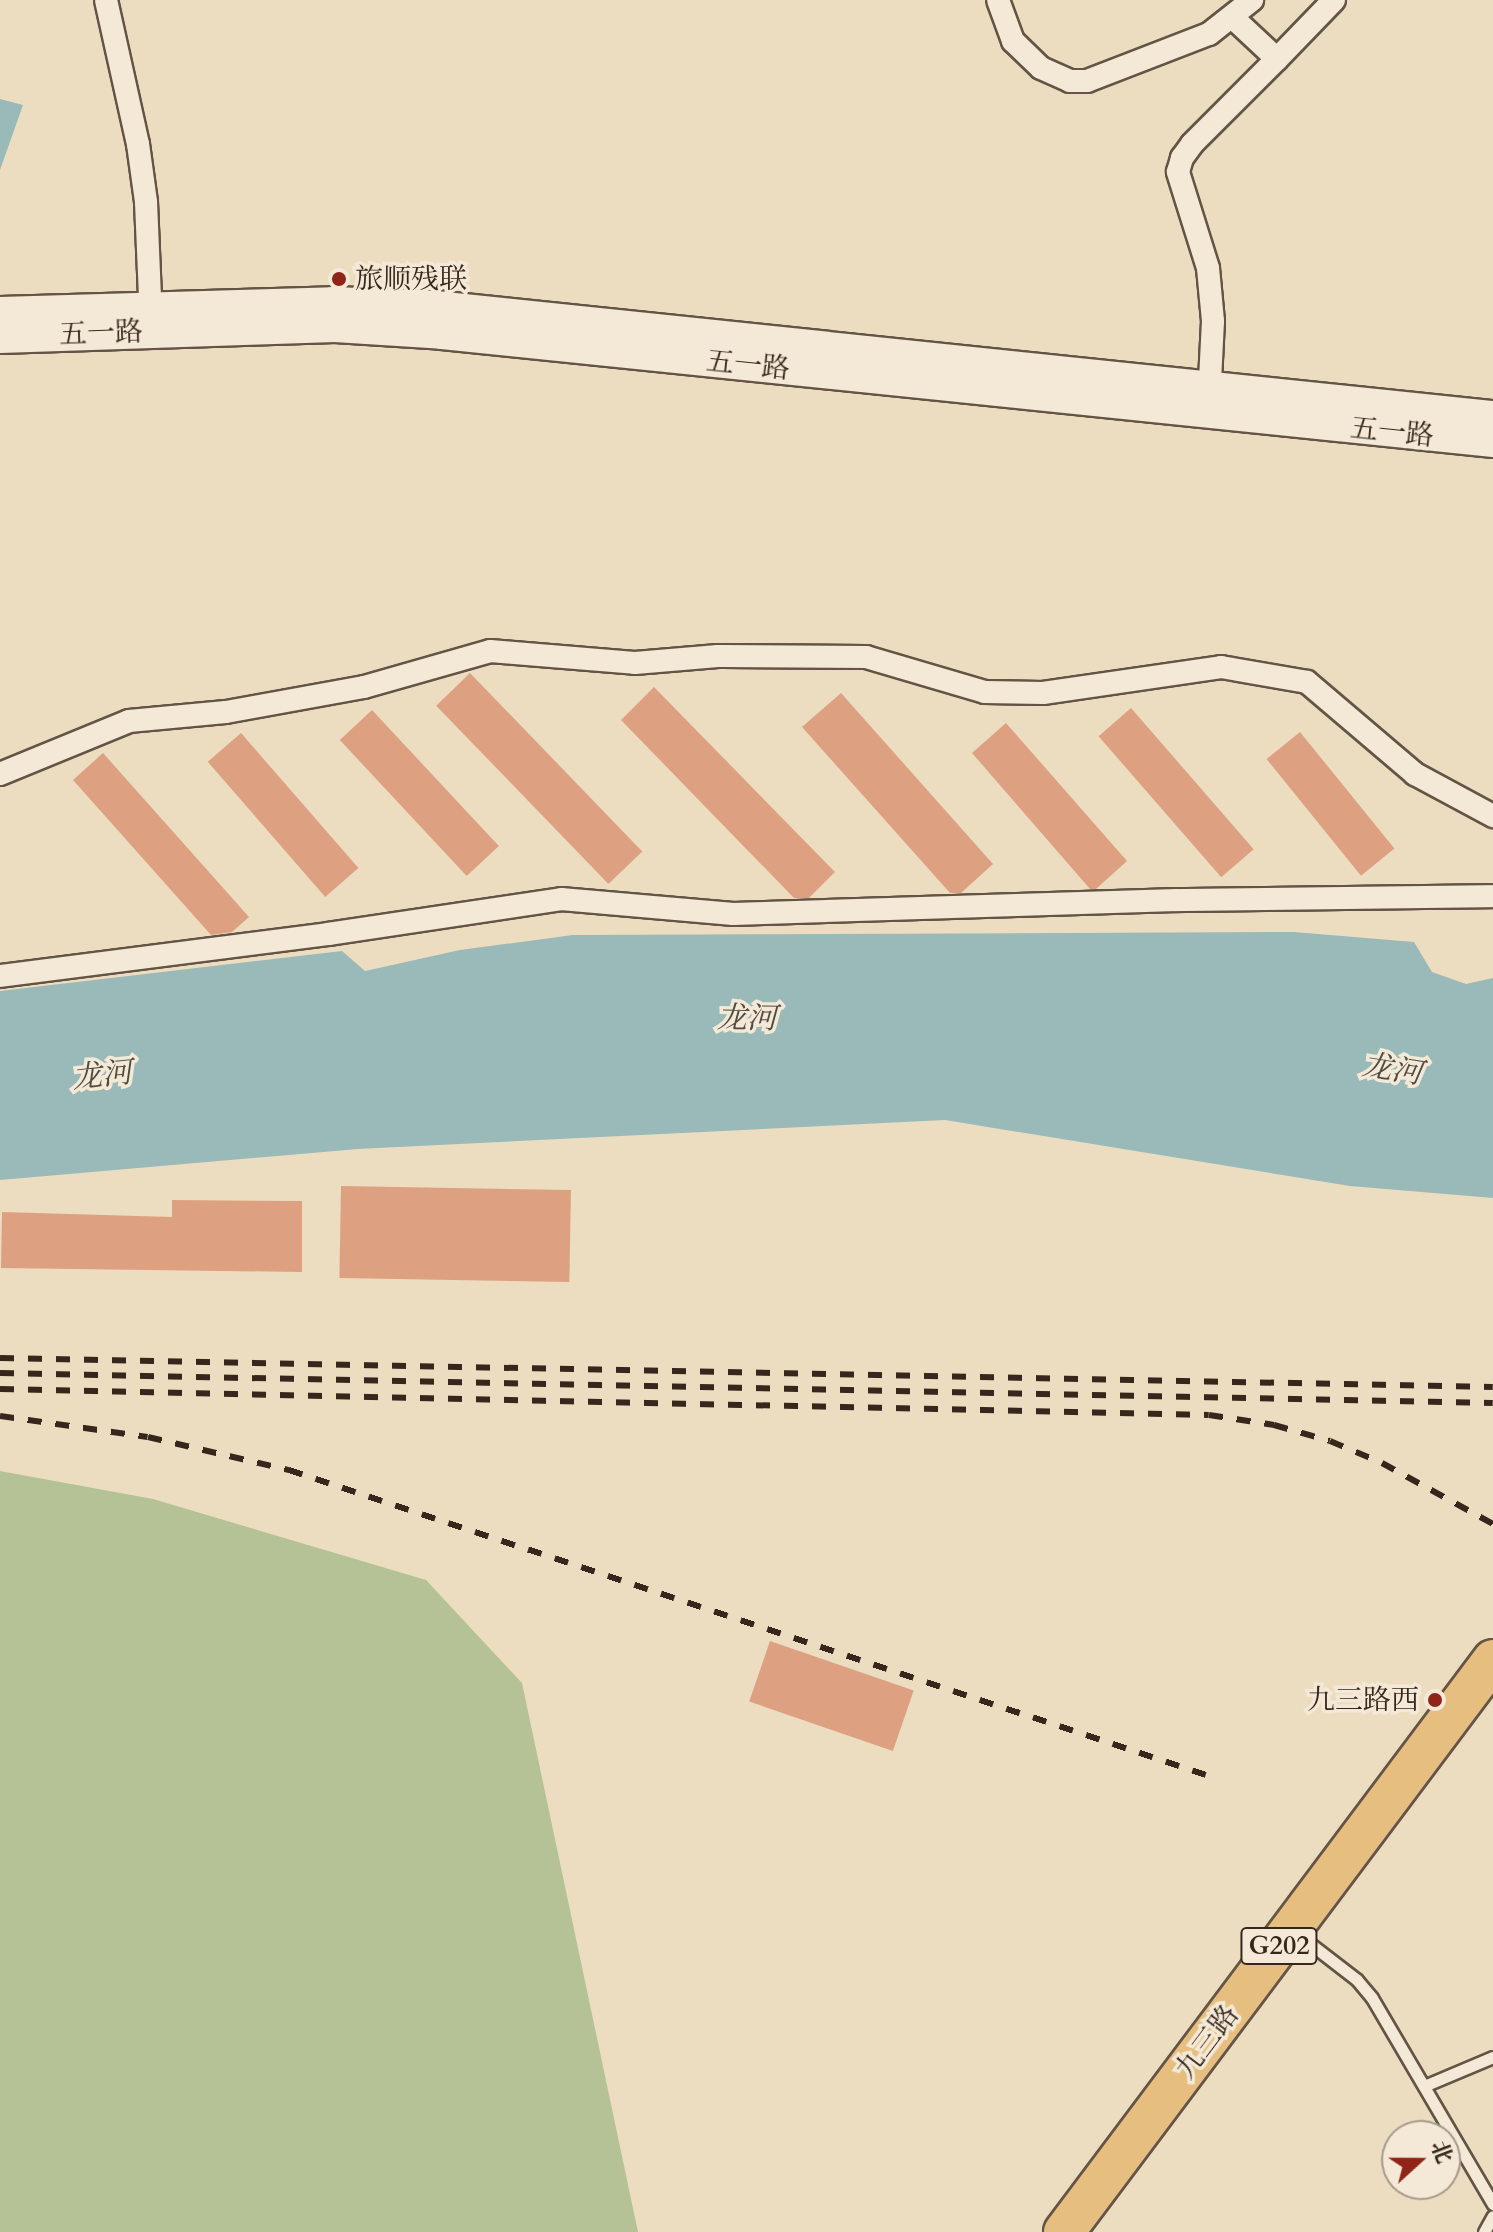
<!DOCTYPE html>
<html>
<head>
<meta charset="utf-8">
<style>
  body { margin:0 }
  #map { position:relative; width:1493px; height:2232px; overflow:hidden; background:#ecddc0; font-family:Cardo,"Noto Serif SC",serif }
  div>[style] { position:absolute }
  .green>* { inset:0; background:#b4c295 }
  .water>* { inset:0; background:#9abab9 }
  .building>* { inset:0; background:#dda182; transform-origin:0 0 }
  .roads { filter:drop-shadow(2px 0 #645445) drop-shadow(-2px 0 #645445) drop-shadow(0 2px #645445) drop-shadow(0 -2px #645445) }
  .lane>* { height:11px; margin:-5.5px; padding:0 5.5px; transform-origin:5.5px; border-radius:5.5px; background:#f3e9d6 }
  .street>* { height:22px; margin:-11px; padding:0 11px; transform-origin:11px; border-radius:11px; background:#f3e9d6 }
  .secondary>* { height:30px; margin:-15px; padding:0 15px; transform-origin:15px; border-radius:15px; background:#f3e9d6 }
  .highway>* { height:40px; margin:-20px; padding:0 20px; transform-origin:20px; border-radius:20px; background:#e6be80 }
  .rail>* { height:6px; margin-top:-3px; transform-origin:0; background:repeating-linear-gradient(90deg,#36261c 0 14px,transparent 0 28px) }
  .dots>* { width:22px; height:22px; translate:-50% -50%; box-sizing:border-box; border:4px solid #f3e9d6; border-radius:50% }
  span { translate:-50% -50%; white-space:nowrap; text-align:center; line-height:1.15; -webkit-text-stroke:7px #f3e9d6; paint-order:stroke }
  .shield-label span { padding:2px 6px; background:#f3e9d6; border:2px solid; border-radius:6px; -webkit-text-stroke-width:0 }
  .shield-label { font-size:26px; color:#36261c; font-weight:700 }
  .poi-label { font-size:28px; color:#36261c }
  .left { translate:0 -50%; text-align:left }
  .right { translate:-100% -50%; text-align:right }
  .street-label { font-size:28px; color:#36261c }
  .water-label { font-size:30px; color:#4f4b43; font-style:italic }
  .north { position:absolute; left:1381px; top:2120px; width:80px; height:80px; box-sizing:border-box; background:#f3e9d6; border:2px solid #a79b8c; border-radius:50%; rotate:69deg; font-size:22px; font-weight:700; line-height:32px; text-align:center; color:#36261c }
  .north::after { content:''; display:block; margin:auto; width:28px; height:36px; background:#8f2418; clip-path:polygon(50% 0,100% 100%,50% 72%,0 100%) }
</style>
</head>
<body>
<div id="map">
  <div class="green">
    <i style="clip-path:polygon(0 1471px,153px 1499px,426px 1580px,522px 1683px,638px 2232px,0 2232px)"></i>
  </div>
  <div class="water">
    <i style="clip-path:polygon(0 99px,23px 105px,0 170px)"></i>
    <i style="clip-path:polygon(1294px 932px,1414px 942px,1432px 972px,1466px 984px,1493px 978px,1493px 1198px,1350px 1186px,945px 1120px,358px 1149px,0 1180px,0 991px,342px 951px,365px 971px,460px 950px,573px 935px)"></i>
  </div>
  <div class="building">
    <i style="left:470px;top:673px;width:248px;height:47px;rotate:46deg"></i>
    <i style="clip-path:polygon(654px 687px,835px 872px,809px 898px,794px 898px,621px 720px)"></i>
    <i style="clip-path:polygon(841px 693px,993px 864px,961px 893px,950px 893px,802px 727px)"></i>
    <i style="left:1131px;top:708px;width:187px;height:43px;rotate:49deg"></i>
    <i style="left:372px;top:710px;width:186px;height:44px;rotate:47deg"></i>
    <i style="clip-path:polygon(1006px 723px,1127px 861px,1096px 889px,1090px 889px,972px 753px)"></i>
    <i style="left:1300px;top:732px;width:150px;height:43px;rotate:51deg"></i>
    <i style="left:241px;top:733px;width:179px;height:44px;rotate:49deg"></i>
    <i style="clip-path:polygon(103px 753px,249px 917px,232px 932px,211px 935px,73px 780px)"></i>
    <i style="left:341px;top:1186px;width:230px;height:92px;rotate:1deg"></i>
    <i style="clip-path:polygon(172px 1200px,302px 1201px,302px 1272px,1px 1268px,2px 1212px,172px 1217px)"></i>
    <i style="left:770px;top:1641px;width:152px;height:64px;rotate:19deg"></i>
  </div>
  <div class="roads">
    <div class="lane">
      <i style="left:1295px;top:1932px;width:78px;rotate:37.7deg"></i>
      <i style="left:1357px;top:1980px;width:23px;rotate:50deg"></i>
      <i style="left:1372px;top:1998px;width:239px;rotate:59.6deg"></i>
      <i style="left:1424px;top:2086px;width:75px;rotate:-22.8deg"></i>
      <i style="left:1484px;top:2232px;width:18px;rotate:-61deg"></i>
    </div>
    <div class="street">
      <i style="left:106px;top:0;width:148px;rotate:77.5deg"></i>
      <i style="left:138px;top:144px;width:59px;rotate:82.1deg"></i>
      <i style="left:146px;top:202px;width:120px;rotate:87.6deg"></i>
      <i style="left:998px;top:0;width:44px;rotate:69.9deg"></i>
      <i style="left:1013px;top:41px;width:39px;rotate:44deg"></i>
      <i style="left:1041px;top:68px;width:32px;rotate:24deg"></i>
      <i style="left:1070px;top:81px;width:17px"></i>
      <i style="left:1087px;top:81px;width:131px;rotate:-21.1deg"></i>
      <i style="left:1209px;top:34px;width:55px;rotate:-38.3deg"></i>
      <i style="left:1277px;top:59px;width:82px;rotate:-46deg"></i>
      <i style="left:1209px;top:400px;width:79px;rotate:-87.1deg"></i>
      <i style="left:1213px;top:321px;width:53px;rotate:-95.4deg"></i>
      <i style="left:1208px;top:268px;width:101px;rotate:-107.4deg"></i>
      <i style="left:1178px;top:172px;width:15px;rotate:-74deg"></i>
      <i style="left:1182px;top:158px;width:17px;rotate:-54deg"></i>
      <i style="left:1192px;top:144px;width:120px;rotate:-45deg"></i>
      <i style="left:1277px;top:59px;width:60px;rotate:-137deg"></i>
      <i style="left:0;top:774px;width:139px;rotate:-22.3deg"></i>
      <i style="left:129px;top:721px;width:97px;rotate:-5.3deg"></i>
      <i style="left:226px;top:712px;width:140px;rotate:-10.3deg"></i>
      <i style="left:364px;top:687px;width:131px;rotate:-15.9deg"></i>
      <i style="left:490px;top:651px;width:145px;rotate:4.7deg"></i>
      <i style="left:635px;top:663px;width:83px;rotate:-4.8deg"></i>
      <i style="left:718px;top:656px;width:148px;rotate:0.4deg"></i>
      <i style="left:866px;top:657px;width:124px;rotate:16.4deg"></i>
      <i style="left:985px;top:692px;width:58px;rotate:1deg"></i>
      <i style="left:1043px;top:693px;width:180px;rotate:-8.3deg"></i>
      <i style="left:1221px;top:667px;width:87px;rotate:9.9deg"></i>
      <i style="left:1307px;top:682px;width:142px;rotate:40.4deg"></i>
      <i style="left:1415px;top:774px;width:89px;rotate:28.3deg"></i>
      <i style="left:0;top:976px;width:331px;rotate:-7.3deg"></i>
      <i style="left:328px;top:934px;width:236px;rotate:-8.5deg"></i>
      <i style="left:561px;top:899px;width:173px;rotate:5deg"></i>
      <i style="left:733px;top:914px;width:444px;rotate:-1.8deg"></i>
      <i style="left:1177px;top:900px;width:316px;rotate:-0.7deg"></i>
    </div>
    <div class="secondary">
      <i style="left:0;top:312px;width:333px;rotate:-1.7deg"></i>
      <i style="left:333px;top:302px;width:102px;rotate:2.2deg"></i>
      <i style="left:435px;top:306px;width:1064px;rotate:5.94deg"></i>
      <i style="left:0;top:338px;width:335px;rotate:-1.9deg"></i>
      <i style="left:335px;top:327px;width:107px;rotate:3.7deg"></i>
      <i style="left:442px;top:334px;width:1057px;rotate:5.87deg"></i>
    </div>
    <div class="highway">
      <i style="left:1064px;top:2232px;width:715px;rotate:-53.13deg"></i>
    </div>
  </div>
  <div class="rail">
    <i style="left:0;top:1358px;width:1493px;rotate:1.11deg"></i>
    <i style="left:0;top:1373px;width:1493px;rotate:1.15deg"></i>
    <i style="left:0;top:1389px;width:1209px;rotate:1.23deg"></i>
    <i style="left:1209px;top:1415px;width:66px;rotate:8.7deg"></i>
    <i style="left:1274px;top:1425px;width:58px;rotate:15.9deg"></i>
    <i style="left:1330px;top:1441px;width:56px;rotate:22.9deg"></i>
    <i style="left:1382px;top:1463px;width:127px;rotate:28.8deg"></i>
    <i style="left:0;top:1416px;width:149px;rotate:8.1deg"></i>
    <i style="left:148px;top:1437px;width:145px;rotate:13.2deg"></i>
    <i style="left:289px;top:1470px;width:973px;rotate:18.4deg"></i>
  </div>
  <div class="dots">
    <i style="left:339px;top:279px;background:#8f2418"></i>
    <i style="left:1435px;top:1700px;background:#8f2418"></i>
  </div>
  <div class="shield-label">
    <span style="left:1279px;top:1946px">G202</span>
  </div>
  <div class="poi-label">
    <span class="left" style="left:355px;top:279px">旅顺残联</span>
    <span class="right" style="left:1419px;top:1700px">九三路西</span>
  </div>
  <div class="street-label">
    <span style="left:101px;top:333px;rotate:-2deg">五一路</span>
    <span style="left:748px;top:365px;rotate:6deg">五一路</span>
    <span style="left:1392px;top:432px;rotate:6deg">五一路</span>
    <span style="left:1207px;top:2042px;rotate:-53deg">九三路</span>
  </div>
  <div class="water-label">
    <span style="left:747px;top:1019px;rotate:1deg">龙河</span>
    <span style="left:1392px;top:1070px;rotate:9deg">龙河</span>
    <span style="left:102px;top:1076px;rotate:-6deg">龙河</span>
  </div>
  <div class="north">北</div>
</div>
</body>
</html>
